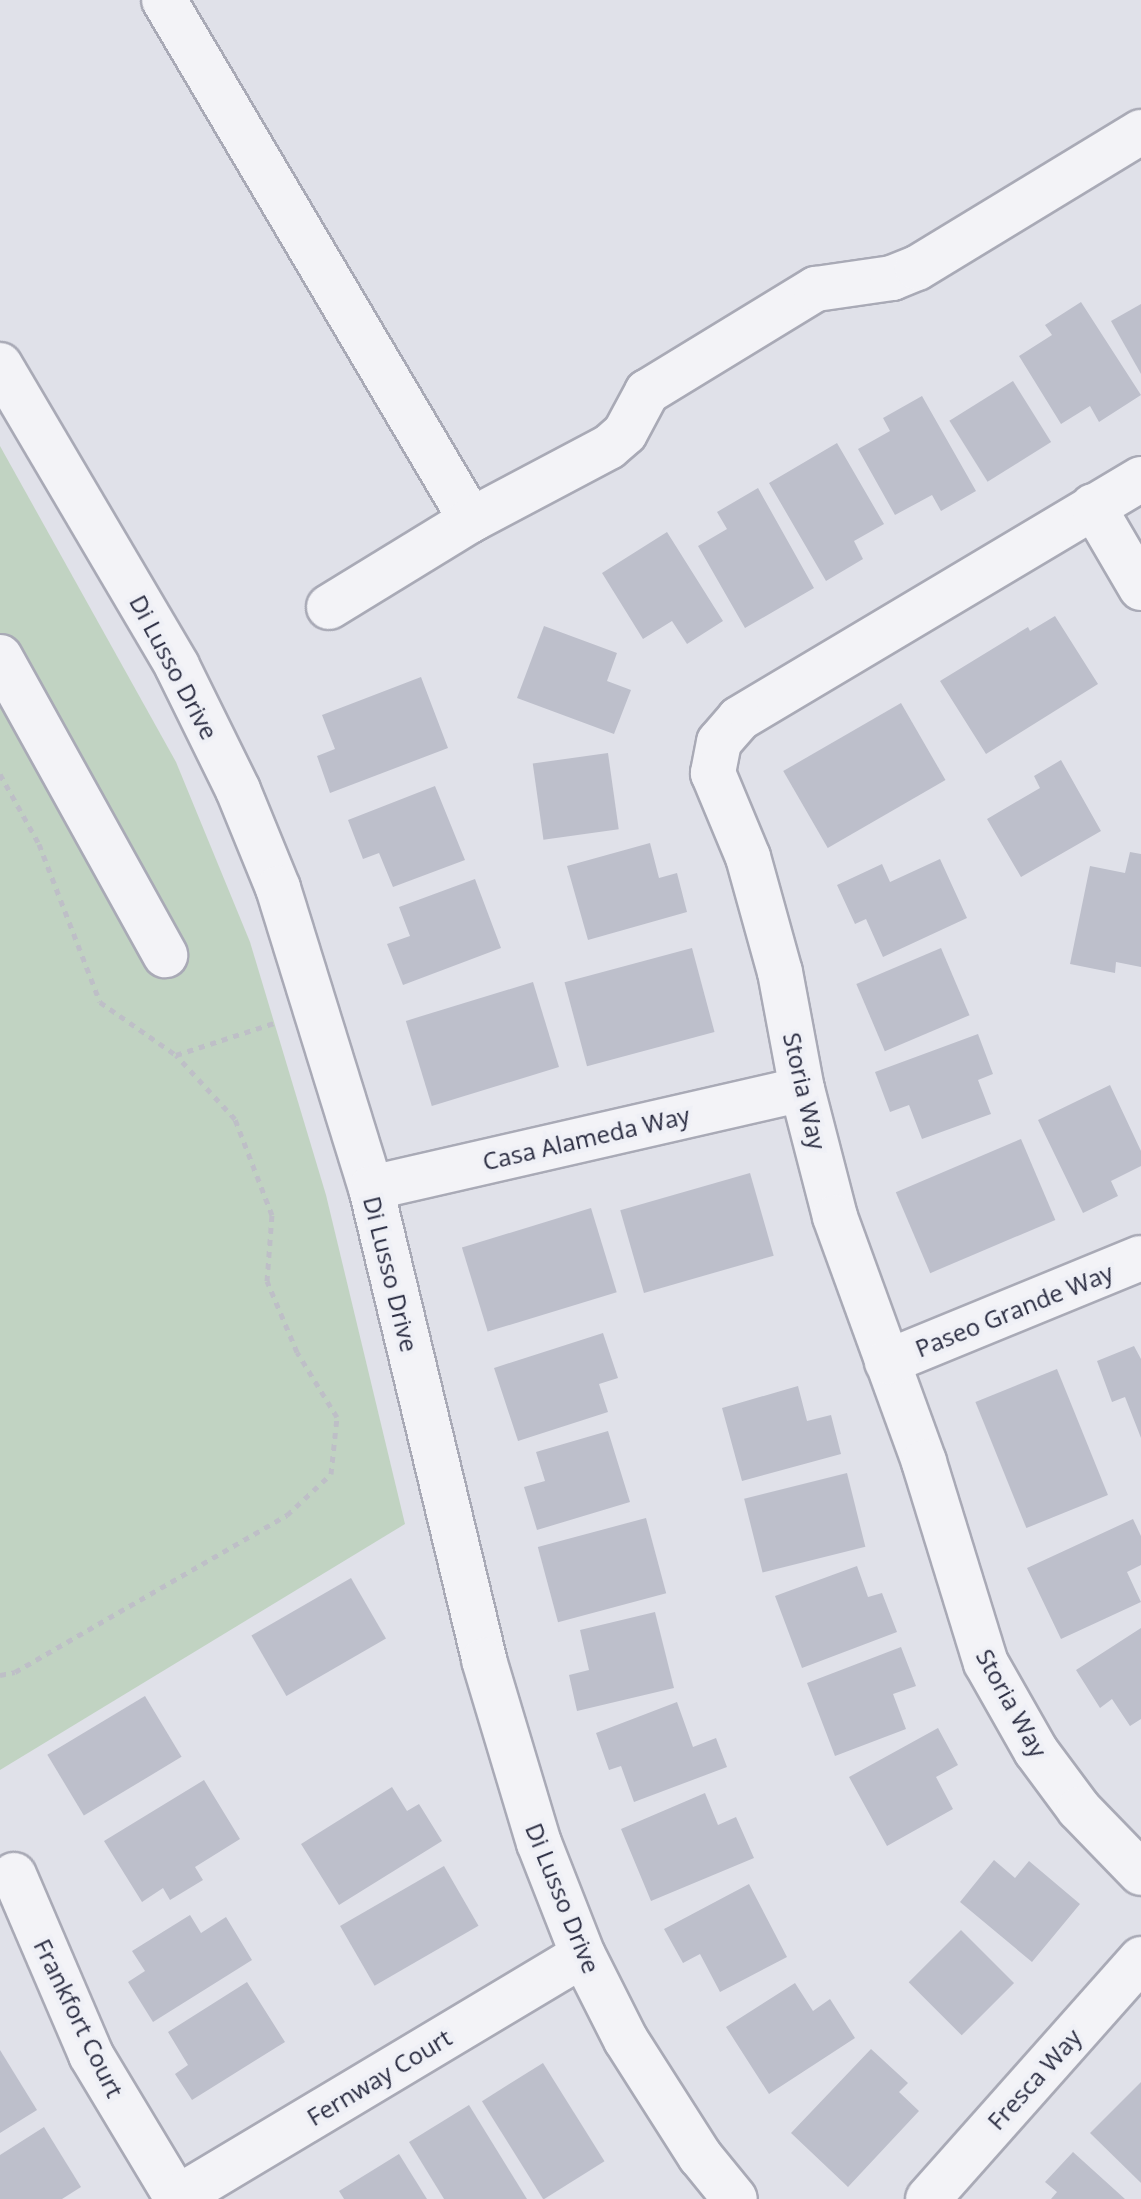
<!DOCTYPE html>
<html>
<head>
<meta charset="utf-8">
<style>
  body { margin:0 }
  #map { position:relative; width:1141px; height:2199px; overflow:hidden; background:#e0e1e9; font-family:"Open Sans",sans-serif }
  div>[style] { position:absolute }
  .green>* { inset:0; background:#c1d3c2 }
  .building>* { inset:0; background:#bdbfcb; transform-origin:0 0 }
  .path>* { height:5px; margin-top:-2.5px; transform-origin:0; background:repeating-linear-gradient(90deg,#bebfc7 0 6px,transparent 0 12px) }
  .roads { filter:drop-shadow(2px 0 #a9aab6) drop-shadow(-2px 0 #a9aab6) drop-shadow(0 2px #a9aab6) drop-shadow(0 -2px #a9aab6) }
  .minor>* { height:44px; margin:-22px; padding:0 22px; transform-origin:22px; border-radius:22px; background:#f3f3f7 }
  span { translate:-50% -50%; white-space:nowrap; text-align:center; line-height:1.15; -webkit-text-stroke:8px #eff0f6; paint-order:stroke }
  .street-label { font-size:24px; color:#292b40 }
</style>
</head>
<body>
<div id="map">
  <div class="green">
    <i style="clip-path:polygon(0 446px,176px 762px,250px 942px,326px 1195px,405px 1524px,0 1770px)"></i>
  </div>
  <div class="building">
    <i style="clip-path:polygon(1081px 302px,1141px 395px,1099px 422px,1090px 406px,1061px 424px,1019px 356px,1052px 335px,1045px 325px)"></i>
    <i style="clip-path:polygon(1141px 304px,1141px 374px,1111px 321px)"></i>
    <i style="left:1013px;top:381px;width:72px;height:75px;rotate:58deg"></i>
    <i style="clip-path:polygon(922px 396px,976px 491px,941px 511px,932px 495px,895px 515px,858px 449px,890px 431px,883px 418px)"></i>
    <i style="clip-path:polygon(837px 443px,884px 524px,854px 541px,863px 559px,826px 581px,769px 483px)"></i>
    <i style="clip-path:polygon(758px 488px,814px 588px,745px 628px,698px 546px,727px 529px,717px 512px)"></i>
    <i style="clip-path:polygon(667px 532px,723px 621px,687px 644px,672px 621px,643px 639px,602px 573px)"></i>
    <i style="clip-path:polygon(1055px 616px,1098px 684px,986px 754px,940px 681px,1028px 627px,1030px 631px)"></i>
    <i style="clip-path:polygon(544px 626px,617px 653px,607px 681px,631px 690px,614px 734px,517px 698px)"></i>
    <i style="clip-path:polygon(421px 677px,448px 748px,330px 793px,317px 756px,335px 749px,322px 715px)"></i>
    <i style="left:901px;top:703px;width:89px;height:136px;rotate:60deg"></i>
    <i style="left:608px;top:753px;width:77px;height:76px;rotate:82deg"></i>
    <i style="clip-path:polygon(1061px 760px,1101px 831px,1021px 877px,987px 819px,1040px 788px,1034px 776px)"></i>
    <i style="clip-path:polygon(435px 786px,465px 860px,393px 887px,379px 853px,363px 859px,348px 820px)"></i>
    <i style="clip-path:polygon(650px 843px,659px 878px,677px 873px,687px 912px,588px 940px,567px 866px)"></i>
    <i style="clip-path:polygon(1130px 852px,1141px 854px,1141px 967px,1116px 962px,1115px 973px,1070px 964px,1090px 866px,1125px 873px)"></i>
    <i style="clip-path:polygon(940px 859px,967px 918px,883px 957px,866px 919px,855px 924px,837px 885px,882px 864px,890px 882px)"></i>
    <i style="clip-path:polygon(475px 879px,501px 948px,403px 985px,387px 944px,410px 936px,399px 907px)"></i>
    <i style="left:692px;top:948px;width:87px;height:132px;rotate:75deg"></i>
    <i style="left:941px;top:948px;width:73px;height:92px;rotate:67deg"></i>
    <i style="left:533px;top:982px;width:89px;height:133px;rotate:73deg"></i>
    <i style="clip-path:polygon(978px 1034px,993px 1074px,978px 1080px,991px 1114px,922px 1139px,909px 1105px,890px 1112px,875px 1072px)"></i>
    <i style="clip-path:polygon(1110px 1085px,1141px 1151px,1141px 1166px,1111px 1181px,1118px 1196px,1083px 1213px,1038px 1120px)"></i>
    <i style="left:1021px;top:1139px;width:88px;height:136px;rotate:67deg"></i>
    <i style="left:750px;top:1173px;width:86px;height:135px;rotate:74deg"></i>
    <i style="left:591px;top:1208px;width:88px;height:135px;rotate:73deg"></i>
    <i style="clip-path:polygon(603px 1333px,618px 1378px,599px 1384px,608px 1412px,518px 1441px,494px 1368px)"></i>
    <i style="clip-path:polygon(1134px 1346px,1141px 1359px,1141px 1438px,1125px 1397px,1112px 1402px,1097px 1361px)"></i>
    <i style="left:1057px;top:1369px;width:136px;height:88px;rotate:68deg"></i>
    <i style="clip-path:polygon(798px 1386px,807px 1421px,831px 1415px,841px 1454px,742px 1481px,722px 1408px)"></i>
    <i style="clip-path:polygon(608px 1431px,630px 1502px,537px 1530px,524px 1487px,545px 1481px,536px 1452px)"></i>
    <i style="left:847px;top:1473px;width:76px;height:106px;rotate:76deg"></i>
    <i style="left:646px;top:1518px;width:78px;height:112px;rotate:75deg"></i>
    <i style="clip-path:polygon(1133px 1519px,1141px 1536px,1141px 1565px,1127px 1572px,1141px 1602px,1061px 1639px,1027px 1568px)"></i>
    <i style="clip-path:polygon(857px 1566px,868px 1597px,882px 1593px,897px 1632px,802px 1668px,775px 1596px)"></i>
    <i style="left:351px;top:1578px;width:70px;height:115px;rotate:60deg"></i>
    <i style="clip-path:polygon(655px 1612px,674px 1688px,577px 1711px,569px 1675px,589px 1670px,580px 1630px)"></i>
    <i style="clip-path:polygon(1141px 1628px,1141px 1719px,1130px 1726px,1112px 1699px,1100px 1708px,1076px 1670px)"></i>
    <i style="clip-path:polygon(901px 1647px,916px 1686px,893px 1694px,906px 1729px,835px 1756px,807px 1683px)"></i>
    <i style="left:145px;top:1696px;width:71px;height:114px;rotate:59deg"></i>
    <i style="clip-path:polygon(677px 1702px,693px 1747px,716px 1738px,727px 1767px,634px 1802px,621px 1766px,609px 1770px,596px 1733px)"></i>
    <i style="clip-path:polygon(938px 1728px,958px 1765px,936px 1777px,953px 1809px,887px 1846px,849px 1777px)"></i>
    <i style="clip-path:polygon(204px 1780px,240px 1839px,195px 1867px,203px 1880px,170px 1900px,163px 1888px,142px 1902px,104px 1841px)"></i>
    <i style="clip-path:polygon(392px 1787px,407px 1811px,419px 1804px,442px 1841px,339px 1905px,301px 1844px)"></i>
    <i style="clip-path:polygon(705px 1793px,718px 1825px,736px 1817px,754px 1858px,651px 1901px,621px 1829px)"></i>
    <i style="clip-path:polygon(994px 1860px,1015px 1878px,1029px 1861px,1080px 1904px,1032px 1962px,960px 1902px)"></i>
    <i style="left:444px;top:1866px;width:69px;height:120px;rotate:60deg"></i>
    <i style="clip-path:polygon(749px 1884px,787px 1957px,720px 1992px,700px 1954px,683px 1963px,664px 1929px)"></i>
    <i style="clip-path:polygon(190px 1915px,201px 1933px,226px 1917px,252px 1960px,153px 2022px,128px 1982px,145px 1971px,132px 1951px)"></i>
    <i style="left:961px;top:1930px;width:75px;height:74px;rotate:45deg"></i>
    <i style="clip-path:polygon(247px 1982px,285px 2042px,192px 2100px,175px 2074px,188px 2065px,168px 2032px)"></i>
    <i style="clip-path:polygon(795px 1983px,813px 2011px,830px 1999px,855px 2038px,769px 2094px,726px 2027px)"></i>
    <i style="clip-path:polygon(871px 2049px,908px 2083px,899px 2092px,919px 2111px,848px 2187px,791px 2133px)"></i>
    <i style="clip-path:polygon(0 2050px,37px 2110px,0 2133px)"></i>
    <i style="left:543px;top:2063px;width:116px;height:72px;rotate:58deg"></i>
    <i style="clip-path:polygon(1141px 2082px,1141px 2183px,1090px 2133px)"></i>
    <i style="clip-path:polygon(469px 2105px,527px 2199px,444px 2199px,409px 2142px)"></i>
    <i style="clip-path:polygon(44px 2127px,81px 2187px,62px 2199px,0 2199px,0 2155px)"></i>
    <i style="clip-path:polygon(1073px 2152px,1125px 2199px,1051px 2199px,1057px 2192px,1045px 2182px)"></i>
    <i style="clip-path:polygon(399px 2154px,427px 2199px,344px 2199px,339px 2191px)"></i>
  </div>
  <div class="path">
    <i style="left:0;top:774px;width:80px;rotate:60.9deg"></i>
    <i style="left:39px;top:844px;width:169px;rotate:68.9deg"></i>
    <i style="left:100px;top:1002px;width:93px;rotate:34.9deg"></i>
    <i style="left:0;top:1675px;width:15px;rotate:-11deg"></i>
    <i style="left:15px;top:1672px;width:314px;rotate:-30deg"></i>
    <i style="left:287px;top:1515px;width:60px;rotate:-43deg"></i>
    <i style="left:331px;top:1474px;width:57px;rotate:-84deg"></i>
    <i style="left:337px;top:1417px;width:76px;rotate:-121.6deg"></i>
    <i style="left:297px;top:1352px;width:77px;rotate:-112.9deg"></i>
    <i style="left:267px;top:1281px;width:66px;rotate:-85.7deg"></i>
    <i style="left:272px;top:1215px;width:103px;rotate:-111.1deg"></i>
    <i style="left:235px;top:1119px;width:87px;rotate:-132.7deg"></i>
    <i style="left:176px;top:1055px;width:103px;rotate:-18.1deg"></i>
  </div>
  <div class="roads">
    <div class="minor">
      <i style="left:164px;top:0;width:604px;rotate:59.44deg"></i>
      <i style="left:0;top:365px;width:349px;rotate:59.5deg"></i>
      <i style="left:177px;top:666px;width:138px;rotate:63.8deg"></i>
      <i style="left:238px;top:790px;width:106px;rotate:67.8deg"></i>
      <i style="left:278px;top:888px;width:314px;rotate:72.8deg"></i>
      <i style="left:371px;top:1188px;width:485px;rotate:76.5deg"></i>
      <i style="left:484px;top:1660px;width:191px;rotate:73.3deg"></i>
      <i style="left:539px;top:1843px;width:120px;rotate:68.6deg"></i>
      <i style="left:583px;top:1955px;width:95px;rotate:63.2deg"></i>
      <i style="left:626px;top:2040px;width:138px;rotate:57.5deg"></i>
      <i style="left:700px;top:2156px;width:55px;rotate:50.9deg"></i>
      <i style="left:1141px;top:479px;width:468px;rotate:149.2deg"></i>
      <i style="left:739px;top:719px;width:30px;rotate:131deg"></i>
      <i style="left:719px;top:742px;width:32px;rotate:101deg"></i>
      <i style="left:713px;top:773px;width:91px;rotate:67.4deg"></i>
      <i style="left:748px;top:857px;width:119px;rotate:74.5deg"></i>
      <i style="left:780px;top:972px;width:119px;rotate:79.4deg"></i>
      <i style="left:802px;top:1089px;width:132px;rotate:75.5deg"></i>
      <i style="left:835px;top:1217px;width:261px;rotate:70deg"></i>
      <i style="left:924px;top:1462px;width:210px;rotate:72.9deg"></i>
      <i style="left:986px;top:1663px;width:101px;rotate:60.4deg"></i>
      <i style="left:1036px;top:1751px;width:72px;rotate:53.4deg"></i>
      <i style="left:1079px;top:1809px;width:89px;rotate:45.9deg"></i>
      <i style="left:1093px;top:506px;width:95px;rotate:59.7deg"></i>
      <i style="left:329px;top:607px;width:167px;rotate:-31.5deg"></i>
      <i style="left:471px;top:520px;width:156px;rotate:-27.9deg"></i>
      <i style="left:609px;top:447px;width:21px;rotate:-41deg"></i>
      <i style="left:625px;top:433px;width:47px;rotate:-61.8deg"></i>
      <i style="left:647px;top:392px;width:198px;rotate:-31.4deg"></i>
      <i style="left:816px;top:289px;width:77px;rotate:-8.2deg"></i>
      <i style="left:892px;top:278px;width:27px;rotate:-22deg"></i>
      <i style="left:917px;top:268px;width:262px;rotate:-31.3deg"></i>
      <i style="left:0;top:657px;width:341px;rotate:61deg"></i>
      <i style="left:371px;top:1188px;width:442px;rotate:-12.9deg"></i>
      <i style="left:887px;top:1362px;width:274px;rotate:-22.3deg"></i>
      <i style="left:14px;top:1875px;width:196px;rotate:66.8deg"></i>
      <i style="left:91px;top:2055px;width:167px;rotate:59deg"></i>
      <i style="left:175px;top:2199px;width:475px;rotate:-30.9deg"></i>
      <i style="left:928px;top:2199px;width:321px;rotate:-48.4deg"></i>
    </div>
  </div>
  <div class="street-label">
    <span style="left:174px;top:667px;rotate:62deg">Di Lusso Drive</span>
    <span style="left:805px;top:1091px;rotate:77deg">Storia Way</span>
    <span style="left:586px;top:1138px;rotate:-13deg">Casa Alameda Way</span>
    <span style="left:391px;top:1274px;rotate:76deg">Di Lusso Drive</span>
    <span style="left:1014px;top:1310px;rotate:-22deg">Paseo Grande Way</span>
    <span style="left:1012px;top:1703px;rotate:61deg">Storia Way</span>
    <span style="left:563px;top:1898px;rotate:68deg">Di Lusso Drive</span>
    <span style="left:79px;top:2018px;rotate:64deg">Frankfort Court</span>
    <span style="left:379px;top:2077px;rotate:-31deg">Fernway Court</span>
    <span style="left:1034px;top:2079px;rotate:-48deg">Fresca Way</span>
  </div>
</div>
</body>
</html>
